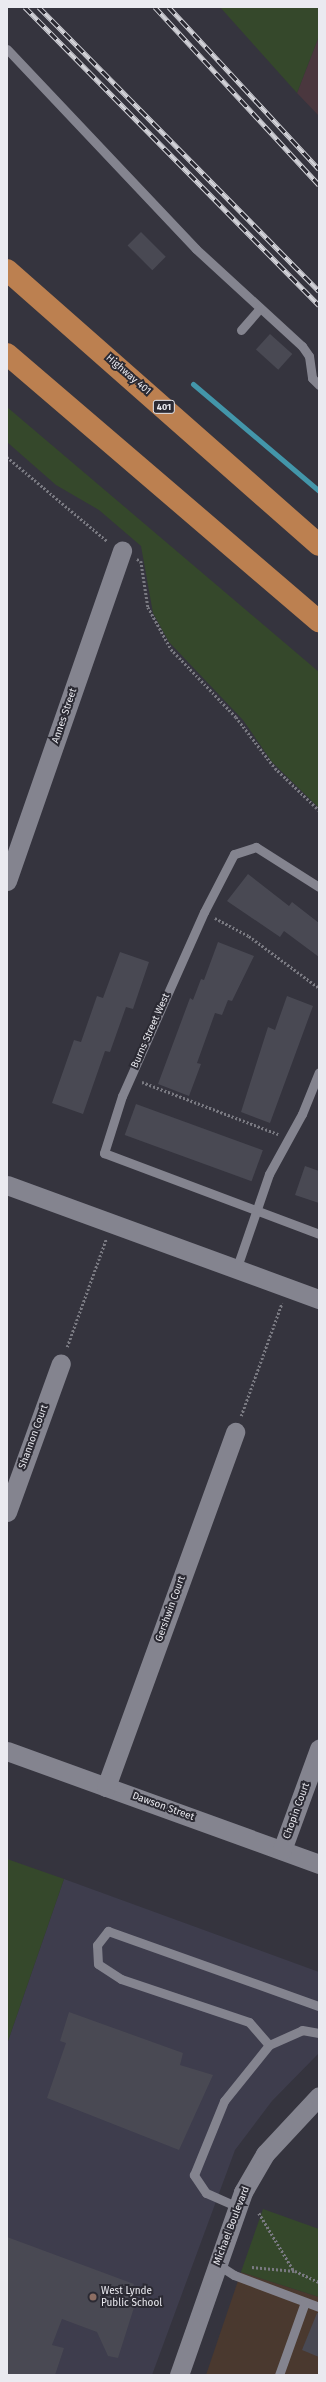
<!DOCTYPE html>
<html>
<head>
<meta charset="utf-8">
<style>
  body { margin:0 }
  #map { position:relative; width:326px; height:2382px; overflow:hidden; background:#35343e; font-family:"Fira Sans",sans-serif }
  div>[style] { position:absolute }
  .commercial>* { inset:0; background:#4a392f }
  .industrial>* { inset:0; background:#4a373e }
  .built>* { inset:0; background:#3e3d4d }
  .green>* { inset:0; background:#35482b }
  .stream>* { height:5px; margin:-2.5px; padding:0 2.5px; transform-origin:2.5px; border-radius:2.5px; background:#4396aa }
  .building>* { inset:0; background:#494953; transform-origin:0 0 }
  .path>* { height:2.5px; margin-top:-1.25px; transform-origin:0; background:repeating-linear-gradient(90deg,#7a7a82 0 2px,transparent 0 4px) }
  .service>* { height:9px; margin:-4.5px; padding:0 4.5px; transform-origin:4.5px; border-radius:4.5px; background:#84848f }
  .minor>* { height:19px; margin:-9.5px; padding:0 9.5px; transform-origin:9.5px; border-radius:9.5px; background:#84848f }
  .motorway>* { height:22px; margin:-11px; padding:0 11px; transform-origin:11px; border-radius:11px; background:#bc8050 }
  .rail>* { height:4.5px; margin-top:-2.25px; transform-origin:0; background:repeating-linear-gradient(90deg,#2b2a33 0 9px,#d2d2d8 0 18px); box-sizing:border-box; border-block:1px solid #d2d2d8 }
  .dots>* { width:11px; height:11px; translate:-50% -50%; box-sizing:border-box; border:2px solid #2b2a33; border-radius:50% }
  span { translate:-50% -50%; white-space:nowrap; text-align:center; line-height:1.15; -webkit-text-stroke:4px #2b2a33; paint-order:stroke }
  .shield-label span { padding:1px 3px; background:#2b2a33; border:1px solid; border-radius:3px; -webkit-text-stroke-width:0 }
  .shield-label { font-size:9px; color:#eaeaf0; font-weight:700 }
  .street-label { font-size:10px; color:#eaeaf0 }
  .poi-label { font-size:10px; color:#eaeaf0 }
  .left { translate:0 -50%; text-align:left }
  .frame { position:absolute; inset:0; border:8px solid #eaeaf0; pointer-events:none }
</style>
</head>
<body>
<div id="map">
  <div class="commercial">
    <i style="clip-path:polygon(241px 2272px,319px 2297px,319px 2375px,206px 2375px)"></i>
  </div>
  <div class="industrial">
    <i style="clip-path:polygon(319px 36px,319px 116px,297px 93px)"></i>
  </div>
  <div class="built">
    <i style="clip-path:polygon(64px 1879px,319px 1972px,319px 2053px,272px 2101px,235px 2150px,152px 2375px,7px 2375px,7px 2044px)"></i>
  </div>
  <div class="green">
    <i style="clip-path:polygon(220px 7px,319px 7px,319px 36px,297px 93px)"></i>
    <i style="clip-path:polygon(7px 407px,319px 672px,319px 808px,272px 762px,243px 720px,169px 642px,153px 613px,141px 546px,99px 510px,56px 485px,7px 442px)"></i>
    <i style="clip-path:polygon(7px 1859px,64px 1879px,7px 2044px)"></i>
    <i style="clip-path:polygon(263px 2209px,319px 2229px,319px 2297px,241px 2272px)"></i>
  </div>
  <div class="stream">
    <i style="left:193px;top:384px;width:165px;rotate:40.3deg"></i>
  </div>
  <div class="building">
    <i style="left:141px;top:232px;width:35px;height:19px;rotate:45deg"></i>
    <i style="left:270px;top:334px;width:30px;height:21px;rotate:42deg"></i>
    <i style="clip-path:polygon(248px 874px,289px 906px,292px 902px,319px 923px,319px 957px,284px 931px,280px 937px,227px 901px)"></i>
    <i style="clip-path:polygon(218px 942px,254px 956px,232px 1001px,228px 1000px,222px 1015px,215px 1013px,197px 1063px,201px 1064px,189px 1096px,158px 1084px,190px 998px,193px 1000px,201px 979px,204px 980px)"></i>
    <i style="clip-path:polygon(120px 952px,149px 962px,133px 1009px,126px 1007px,110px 1052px,105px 1051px,83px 1114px,52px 1103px,74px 1040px,81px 1042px,97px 996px,103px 998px)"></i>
    <i style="clip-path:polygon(287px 996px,313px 1006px,270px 1123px,241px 1112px,268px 1027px,275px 1030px)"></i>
    <i style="left:136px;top:1104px;width:135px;height:33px;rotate:20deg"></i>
    <i style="clip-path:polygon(305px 1166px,319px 1171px,319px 1203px,295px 1195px)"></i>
    <i style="clip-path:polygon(69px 2012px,183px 2053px,180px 2065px,213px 2075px,179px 2150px,47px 2098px,66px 2043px,60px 2041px)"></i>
    <i style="clip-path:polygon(7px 2237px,134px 2284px,131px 2294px,137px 2298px,118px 2358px,108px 2356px,97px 2332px,62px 2319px,52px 2345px,64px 2348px,55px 2375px,7px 2375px)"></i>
    <i style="clip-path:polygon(317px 2313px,319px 2313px,319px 2357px,302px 2350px)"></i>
  </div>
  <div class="path">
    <i style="left:7px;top:457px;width:131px;rotate:40deg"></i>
    <i style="left:137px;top:559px;width:4px;rotate:27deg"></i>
    <i style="left:141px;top:561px;width:47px;rotate:81.3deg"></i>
    <i style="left:148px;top:607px;width:48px;rotate:61.3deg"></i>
    <i style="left:171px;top:649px;width:94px;rotate:46.3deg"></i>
    <i style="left:236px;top:717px;width:64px;rotate:52.6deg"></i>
    <i style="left:275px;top:768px;width:61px;rotate:43.7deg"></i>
    <i style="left:215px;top:918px;width:38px;rotate:28deg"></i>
    <i style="left:249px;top:936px;width:87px;rotate:36.6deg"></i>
    <i style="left:142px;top:1082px;width:146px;rotate:20.9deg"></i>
    <i style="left:67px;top:1347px;width:115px;rotate:-70.1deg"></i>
    <i style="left:241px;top:1416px;width:120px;rotate:-70.1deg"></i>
    <i style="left:259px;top:2213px;width:68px;rotate:58.9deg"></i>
    <i style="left:252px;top:2267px;width:43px;rotate:5.3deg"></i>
    <i style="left:295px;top:2271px;width:26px;rotate:25deg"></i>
  </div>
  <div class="service">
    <i style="left:7px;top:49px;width:275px;rotate:46.6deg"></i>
    <i style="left:196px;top:249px;width:144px;rotate:42.5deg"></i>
    <i style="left:302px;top:346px;width:12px;rotate:55deg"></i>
    <i style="left:309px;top:356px;width:22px;rotate:82deg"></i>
    <i style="left:312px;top:378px;width:10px;rotate:45deg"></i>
    <i style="left:241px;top:330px;width:29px;rotate:-49deg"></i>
    <i style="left:319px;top:887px;width:75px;rotate:-147.6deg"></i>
    <i style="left:256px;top:847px;width:23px;rotate:162deg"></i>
    <i style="left:234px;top:854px;width:65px;rotate:117.3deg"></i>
    <i style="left:204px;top:912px;width:201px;rotate:114deg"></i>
    <i style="left:122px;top:1096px;width:60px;rotate:107.5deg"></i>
    <i style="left:104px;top:1153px;width:230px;rotate:20.6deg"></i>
    <i style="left:237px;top:1267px;width:98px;rotate:-71deg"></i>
    <i style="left:269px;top:1174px;width:68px;rotate:-61.2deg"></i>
    <i style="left:302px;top:1114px;width:45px;rotate:-68deg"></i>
    <i style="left:269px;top:2045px;width:30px;rotate:-131deg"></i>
    <i style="left:249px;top:2022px;width:135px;rotate:-161.4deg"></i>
    <i style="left:121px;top:1979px;width:27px;rotate:-147deg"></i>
    <i style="left:98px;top:1964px;width:19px;rotate:-93deg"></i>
    <i style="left:97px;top:1945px;width:18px;rotate:-52deg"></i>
    <i style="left:108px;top:1931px;width:224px;rotate:19.6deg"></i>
    <i style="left:238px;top:2207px;width:35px;rotate:-156deg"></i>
    <i style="left:206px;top:2193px;width:22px;rotate:-124deg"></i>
    <i style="left:194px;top:2175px;width:80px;rotate:-67.9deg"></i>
    <i style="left:224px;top:2101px;width:72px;rotate:-51.2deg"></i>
    <i style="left:269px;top:2045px;width:36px;rotate:-24deg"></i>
    <i style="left:302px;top:2030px;width:17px;rotate:10deg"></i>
    <i style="left:217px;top:2264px;width:20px;rotate:33deg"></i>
    <i style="left:234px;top:2275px;width:91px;rotate:20.6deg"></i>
    <i style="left:279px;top:2375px;width:77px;rotate:-70.4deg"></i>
  </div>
  <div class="minor">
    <i style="left:7px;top:881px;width:350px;rotate:-70.8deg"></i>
    <i style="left:7px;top:1185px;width:332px;rotate:20.1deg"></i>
    <i style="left:7px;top:1512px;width:158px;rotate:-70.1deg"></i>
    <i style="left:7px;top:1751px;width:332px;rotate:19.9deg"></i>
    <i style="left:106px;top:1787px;width:378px;rotate:-70deg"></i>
    <i style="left:282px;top:1850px;width:108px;rotate:-69.9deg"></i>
    <i style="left:179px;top:2375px;width:194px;rotate:-70.7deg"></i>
    <i style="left:243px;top:2192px;width:44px;rotate:-59.9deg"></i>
    <i style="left:265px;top:2154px;width:79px;rotate:-47deg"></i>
  </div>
  <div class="motorway">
    <i style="left:7px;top:270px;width:416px;rotate:41.4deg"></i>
    <i style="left:7px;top:354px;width:411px;rotate:40.6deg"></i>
  </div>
  <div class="rail">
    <i style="left:25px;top:7px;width:419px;rotate:45.4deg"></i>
    <i style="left:39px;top:7px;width:399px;rotate:45.4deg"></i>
    <i style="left:155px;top:7px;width:242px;rotate:47.3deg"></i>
    <i style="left:169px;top:7px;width:221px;rotate:47.2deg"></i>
  </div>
  <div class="dots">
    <i style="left:93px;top:2297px;background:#8d6e63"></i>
  </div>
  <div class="shield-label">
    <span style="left:164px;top:407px">401</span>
  </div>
  <div class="street-label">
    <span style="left:128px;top:375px;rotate:41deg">Highway 401</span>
    <span style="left:65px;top:716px;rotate:-71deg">Annes Street</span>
    <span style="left:151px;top:1031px;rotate:-66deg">Burns Street West</span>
    <span style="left:34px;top:1437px;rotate:-70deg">Shannon Court</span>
    <span style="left:171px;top:1609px;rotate:-70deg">Gershwin Court</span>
    <span style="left:163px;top:1807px;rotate:20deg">Dawson Street</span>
    <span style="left:297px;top:1811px;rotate:-70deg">Chopin Court</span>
    <span style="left:232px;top:2226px;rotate:-69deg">Michael Boulevard</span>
  </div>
  <div class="poi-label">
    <span class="left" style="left:101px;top:2297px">West Lynde<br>Public School</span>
  </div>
  <div class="frame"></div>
</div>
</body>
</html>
